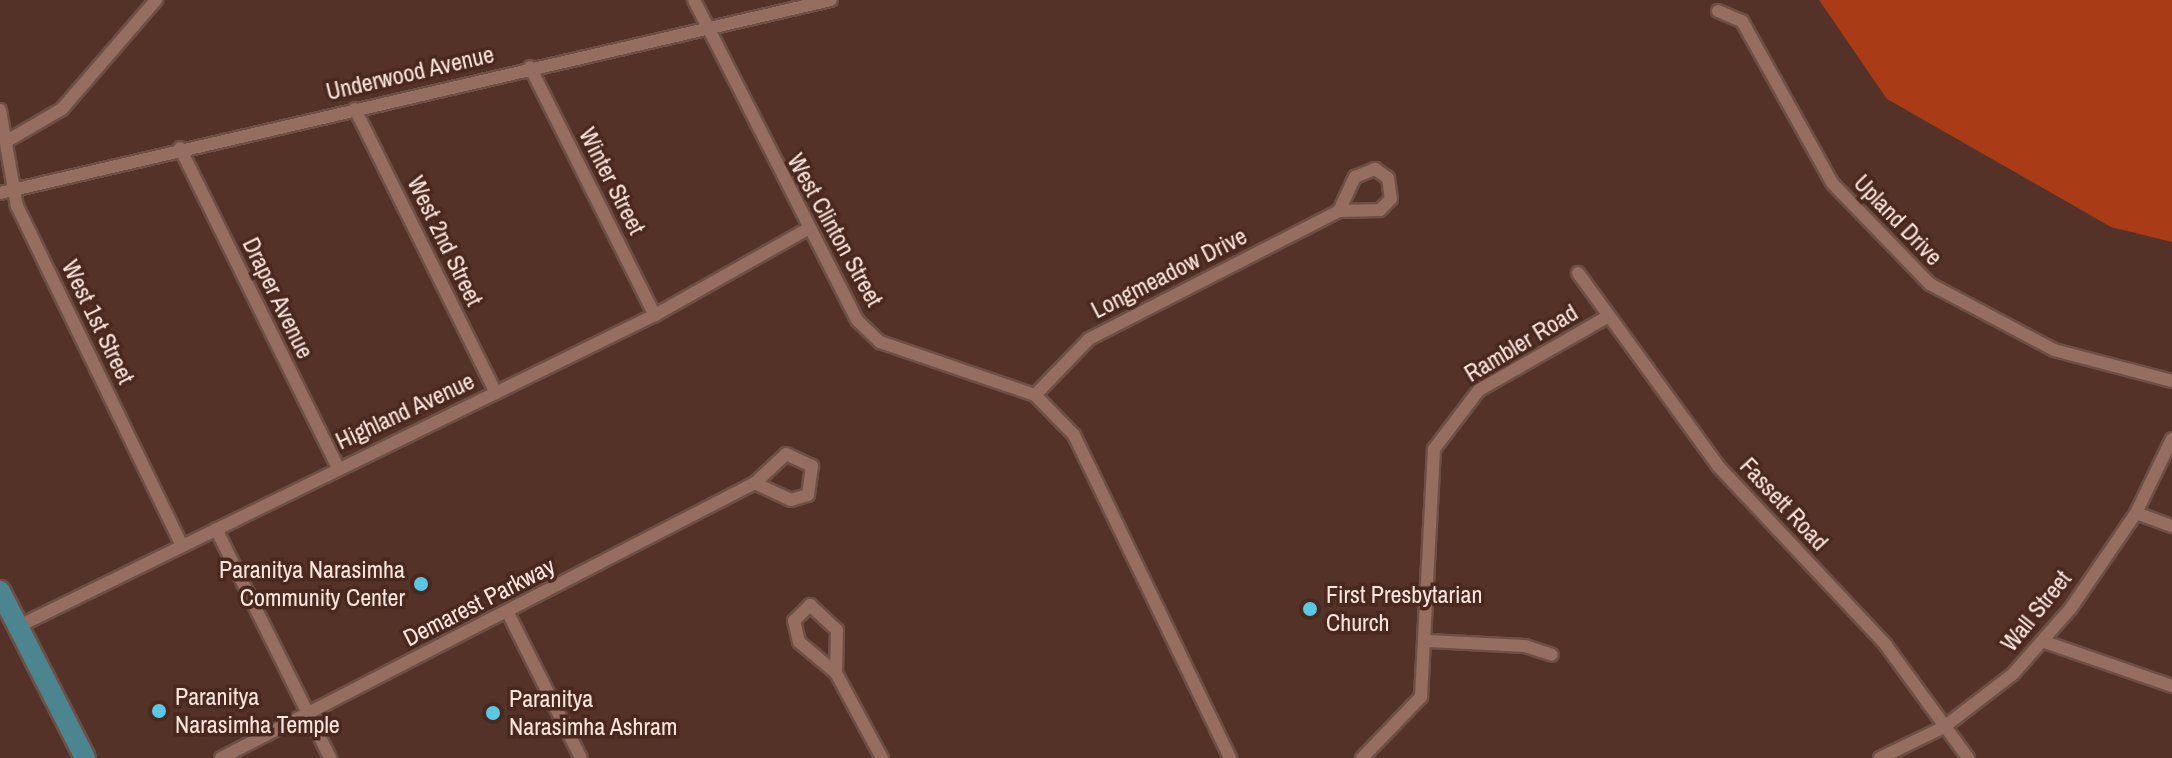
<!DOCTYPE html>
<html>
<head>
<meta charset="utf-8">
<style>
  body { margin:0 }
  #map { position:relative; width:2172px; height:758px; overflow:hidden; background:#553228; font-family:"Archivo Narrow",sans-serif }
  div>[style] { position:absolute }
  .forest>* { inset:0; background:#a93b16 }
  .roads { filter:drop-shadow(2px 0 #6d4f46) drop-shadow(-2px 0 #6d4f46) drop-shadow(0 2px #6d4f46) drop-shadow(0 -2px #6d4f46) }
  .street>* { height:12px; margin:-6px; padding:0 6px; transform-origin:6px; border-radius:6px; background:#956d61 }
  .primary>* { height:20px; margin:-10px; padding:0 10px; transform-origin:10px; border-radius:10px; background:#4b8590 }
  .dots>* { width:22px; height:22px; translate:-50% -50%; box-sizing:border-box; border:4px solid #4a281e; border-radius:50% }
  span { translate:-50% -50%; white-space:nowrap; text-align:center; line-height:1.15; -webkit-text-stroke:7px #4a281e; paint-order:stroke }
  .street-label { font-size:24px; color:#fee7e0 }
  .poi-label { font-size:24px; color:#fee7e0 }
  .right { translate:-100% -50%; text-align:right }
  .left { translate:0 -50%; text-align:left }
</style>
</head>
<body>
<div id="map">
  <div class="forest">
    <i style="clip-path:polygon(1819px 0,2172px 0,2172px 242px,2111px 227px,1887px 99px)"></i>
  </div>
  <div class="roads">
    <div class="street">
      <i style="left:694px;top:0;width:359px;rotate:63deg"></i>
      <i style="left:857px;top:320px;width:32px;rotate:44deg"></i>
      <i style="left:880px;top:342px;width:164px;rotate:18.9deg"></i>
      <i style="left:1035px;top:395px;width:56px;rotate:45.7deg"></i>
      <i style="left:1074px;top:435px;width:359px;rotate:64.2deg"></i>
      <i style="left:1718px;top:11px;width:26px;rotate:23deg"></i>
      <i style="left:1742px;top:21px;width:185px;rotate:60.9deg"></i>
      <i style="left:1832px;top:183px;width:141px;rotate:45.9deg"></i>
      <i style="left:1930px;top:284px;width:140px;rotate:28deg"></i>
      <i style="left:2054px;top:350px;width:122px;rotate:14.7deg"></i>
      <i style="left:530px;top:67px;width:278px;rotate:63.3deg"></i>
      <i style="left:355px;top:109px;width:317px;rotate:63.6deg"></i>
      <i style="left:0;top:110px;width:97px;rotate:80deg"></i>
      <i style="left:17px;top:206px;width:378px;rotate:64.1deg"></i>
      <i style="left:7px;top:141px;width:64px;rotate:-30.2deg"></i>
      <i style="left:62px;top:109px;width:144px;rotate:-49.2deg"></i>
      <i style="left:180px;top:148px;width:356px;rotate:63.7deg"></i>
      <i style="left:1375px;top:169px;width:16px;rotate:35deg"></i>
      <i style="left:1388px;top:178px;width:21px;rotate:82deg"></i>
      <i style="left:1391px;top:199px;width:16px;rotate:135deg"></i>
      <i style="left:1380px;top:210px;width:41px;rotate:178.6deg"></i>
      <i style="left:1339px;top:211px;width:38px;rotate:-65deg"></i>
      <i style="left:1355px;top:177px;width:22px;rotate:-22deg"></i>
      <i style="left:0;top:193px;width:853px;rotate:-13.08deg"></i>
      <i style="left:1578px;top:273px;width:238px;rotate:54deg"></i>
      <i style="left:1718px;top:466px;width:244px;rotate:46.8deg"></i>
      <i style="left:1885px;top:644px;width:141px;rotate:53.9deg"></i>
      <i style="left:1035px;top:395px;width:78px;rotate:-46deg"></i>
      <i style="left:1089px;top:339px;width:281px;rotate:-27.1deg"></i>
      <i style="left:786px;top:454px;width:29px;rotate:25deg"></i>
      <i style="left:812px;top:466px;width:29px;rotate:98deg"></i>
      <i style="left:808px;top:495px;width:18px;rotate:164deg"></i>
      <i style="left:791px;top:500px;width:40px;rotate:-155deg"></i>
      <i style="left:755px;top:483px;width:42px;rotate:-43.1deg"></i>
      <i style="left:2136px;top:513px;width:38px;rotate:20deg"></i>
      <i style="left:216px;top:529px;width:256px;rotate:63.5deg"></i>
      <i style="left:810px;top:605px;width:37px;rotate:43deg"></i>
      <i style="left:837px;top:630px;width:43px;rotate:91.3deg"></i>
      <i style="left:836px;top:673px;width:48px;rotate:-140deg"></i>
      <i style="left:799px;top:642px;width:22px;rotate:-103deg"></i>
      <i style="left:794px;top:621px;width:23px;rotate:-45deg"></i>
      <i style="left:508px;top:613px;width:162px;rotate:63.3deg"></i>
      <i style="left:19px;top:626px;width:708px;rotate:-26.06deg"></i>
      <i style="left:655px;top:315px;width:173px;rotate:-29.4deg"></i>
      <i style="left:1429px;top:641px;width:96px;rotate:3deg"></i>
      <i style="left:1525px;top:646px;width:28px;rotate:18deg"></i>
      <i style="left:2042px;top:641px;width:138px;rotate:19.1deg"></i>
      <i style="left:836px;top:673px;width:97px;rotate:61.6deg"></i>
      <i style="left:221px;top:758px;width:601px;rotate:-27.25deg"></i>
      <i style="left:1362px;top:758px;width:85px;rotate:-46deg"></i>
      <i style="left:1421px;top:697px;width:248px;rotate:-87deg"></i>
      <i style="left:1434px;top:449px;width:74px;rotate:-52.7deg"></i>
      <i style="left:1479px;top:390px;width:147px;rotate:-29.7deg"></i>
      <i style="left:1880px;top:758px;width:71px;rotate:-25.8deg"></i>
      <i style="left:1944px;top:727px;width:87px;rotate:-37.5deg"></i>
      <i style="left:2013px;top:674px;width:88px;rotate:-48.7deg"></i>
      <i style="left:2071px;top:608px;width:115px;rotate:-55.6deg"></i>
      <i style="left:2136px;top:513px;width:82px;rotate:-64.1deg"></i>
    </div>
    <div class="primary">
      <i style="left:0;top:591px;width:187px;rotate:63deg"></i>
    </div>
  </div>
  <div class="dots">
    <i style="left:421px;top:584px;background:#59c8e5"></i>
    <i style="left:1310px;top:609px;background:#59c8e5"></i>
    <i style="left:159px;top:711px;background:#59c8e5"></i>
    <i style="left:493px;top:713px;background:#59c8e5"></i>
  </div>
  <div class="street-label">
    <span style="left:410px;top:73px;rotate:-13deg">Underwood Avenue</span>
    <span style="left:612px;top:181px;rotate:63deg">Winter Street</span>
    <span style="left:1898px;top:220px;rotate:46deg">Upland Drive</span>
    <span style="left:835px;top:230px;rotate:61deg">West Clinton Street</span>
    <span style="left:445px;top:241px;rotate:64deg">West 2nd Street</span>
    <span style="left:1169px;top:273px;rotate:-27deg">Longmeadow Drive</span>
    <span style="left:278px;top:298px;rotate:64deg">Draper Avenue</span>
    <span style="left:98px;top:322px;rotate:64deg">West 1st Street</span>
    <span style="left:1521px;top:343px;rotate:-31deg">Rambler Road</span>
    <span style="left:405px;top:411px;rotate:-25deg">Highland Avenue</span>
    <span style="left:1784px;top:504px;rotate:47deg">Fassett Road</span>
    <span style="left:479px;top:602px;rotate:-27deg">Demarest Parkway</span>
    <span style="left:2036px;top:611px;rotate:-51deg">Wall Street</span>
  </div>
  <div class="poi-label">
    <span class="right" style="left:405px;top:584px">Paranitya Narasimha<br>Community Center</span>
    <span class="left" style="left:1326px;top:609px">First Presbytarian<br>Church</span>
    <span class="left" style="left:175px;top:711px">Paranitya<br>Narasimha Temple</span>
    <span class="left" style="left:509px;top:713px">Paranitya<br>Narasimha Ashram</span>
  </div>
</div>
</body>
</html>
